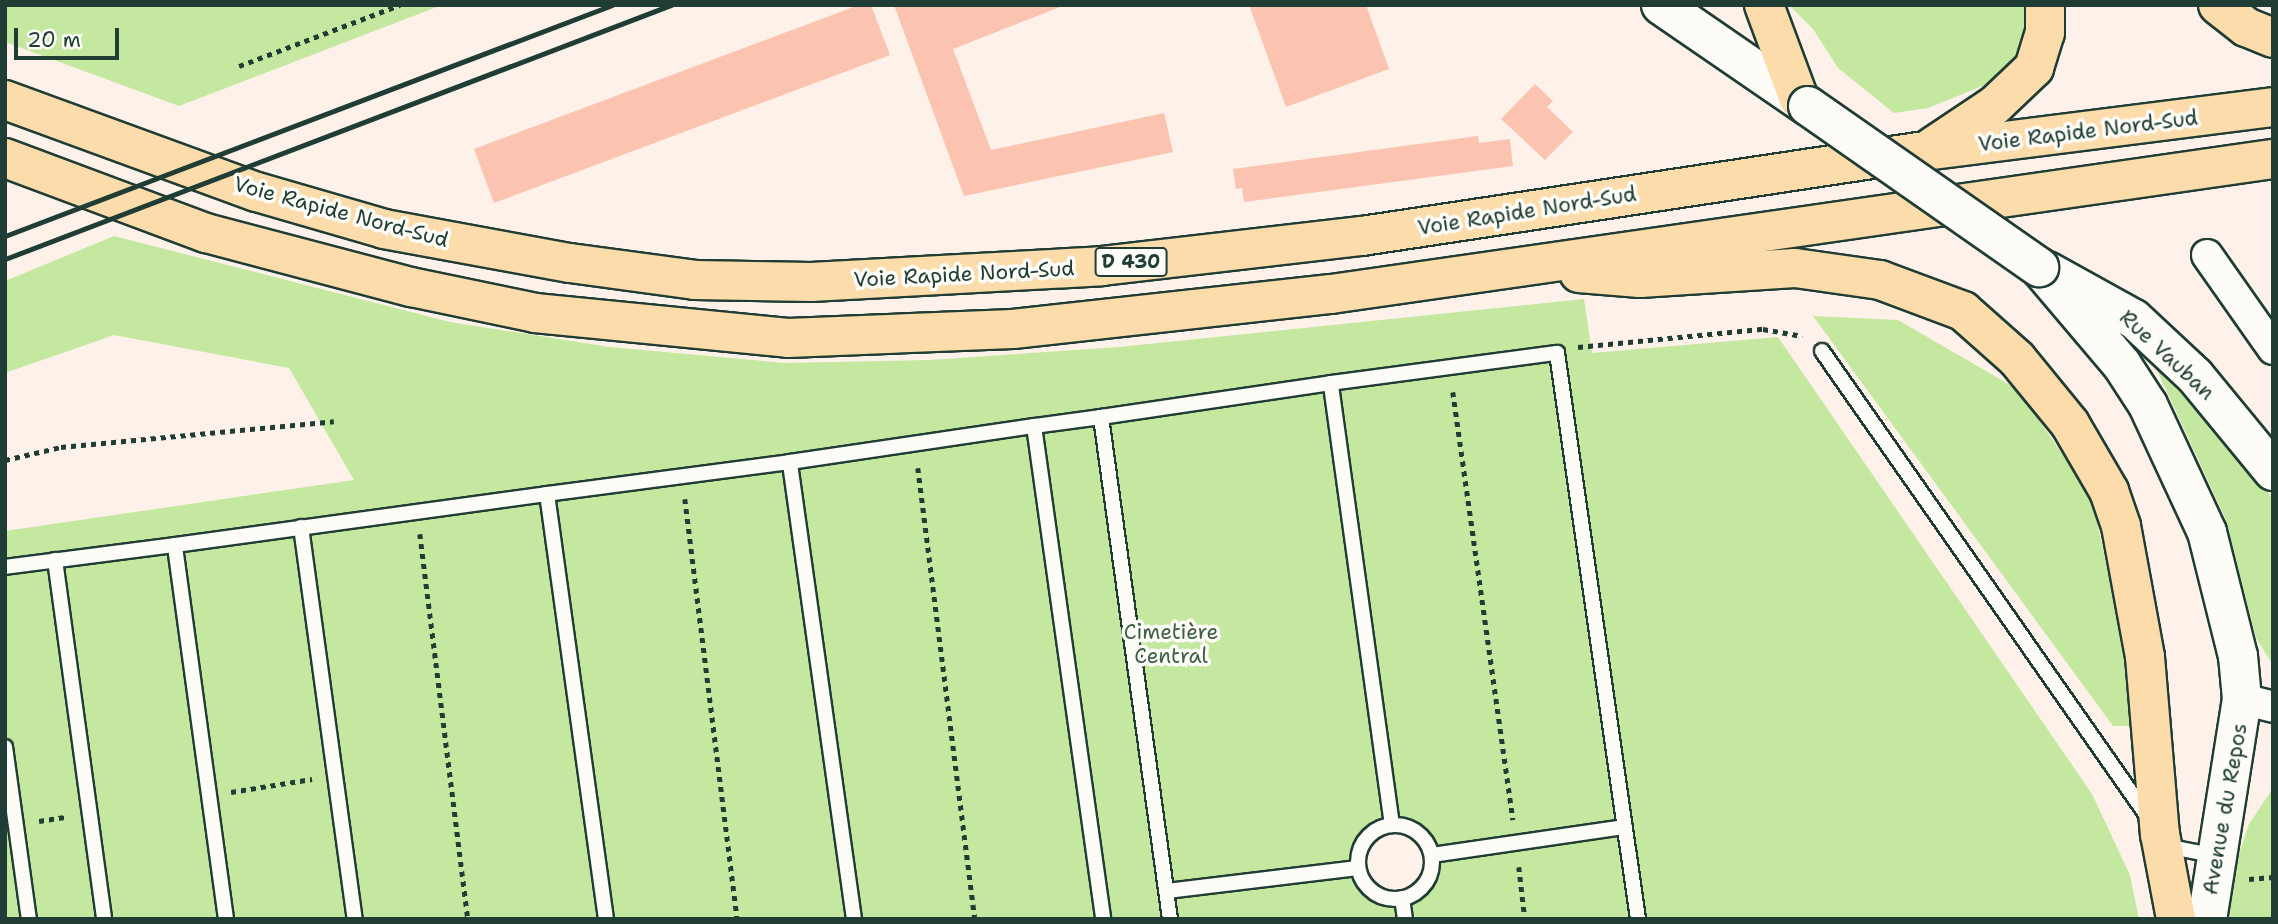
<!DOCTYPE html>
<html>
<head>
<meta charset="utf-8">
<style>
  body { margin:0 }
  #map { position:relative; width:2278px; height:924px; overflow:hidden; background:#fdf1e9; font-family:"Shantell Sans",sans-serif }
  div>[style] { position:absolute }
  .green>* { inset:0; background:#c5e8a1 }
  .building>* { inset:0; background:#fcc4b0 }
  .path>* { height:4.5px; margin-top:-2.25px; transform-origin:0; background:repeating-linear-gradient(90deg,#1f3d34 0 5px,transparent 0 10px) }
  .roads { filter:drop-shadow(2px 0 #1f3d34) drop-shadow(-2px 0 #1f3d34) drop-shadow(0 2px #1f3d34) drop-shadow(0 -2px #1f3d34) }
  .lane>* { height:14px; margin:-7px; padding:0 7px; transform-origin:7px; border-radius:7px; background:#fdfcf7 }
  .lane>.ring { margin:-7px; padding:0; box-sizing:content-box; background:none; border:14px solid #fdfcf7; border-radius:50% }
  .street>* { height:30px; margin:-15px; padding:0 15px; transform-origin:15px; border-radius:15px; background:#fdfcf7 }
  .secondary>* { height:38px; margin:-19px; padding:0 19px; transform-origin:19px; border-radius:19px; background:#fdfcf7 }
  .highway>* { height:38px; margin:-19px; padding:0 19px; transform-origin:19px; border-radius:19px; background:#fddcac }
  .rail>* { height:5px; margin:-2.5px; padding:0 2.5px; transform-origin:2.5px; border-radius:2.5px; background:#1f3d34 }
  .bridges { filter:drop-shadow(2px 0 #1f3d34) drop-shadow(-2px 0 #1f3d34) drop-shadow(0 2px #1f3d34) drop-shadow(0 -2px #1f3d34) }
  .secondary-bridge>* { height:38px; margin:-19px; padding:0 19px; transform-origin:19px; border-radius:19px; background:#fdfcf7 }
  span { translate:-50% -50%; white-space:nowrap; text-align:center; line-height:1.15; -webkit-text-stroke:7px #fdfcf7; paint-order:stroke }
  .shield-label span { padding:2px 5px; background:#fdfcf7; border:2px solid; border-radius:5px; -webkit-text-stroke-width:0 }
  .shield-label { font-size:19px; color:#1f3d34; font-weight:700 }
  .street-label { font-size:21px; color:#1f3d34 }
  .park-label { font-size:21px; color:#405f4a }
  .frame { position:absolute; inset:0; border:7px solid #1f3d34; pointer-events:none }
  .scale { position:absolute; left:14px; top:28px; width:105px; height:32px; box-sizing:border-box; border:4px solid #1f3d34; border-top:0; padding-left:9px; font-size:21px; line-height:24px; white-space:nowrap; color:#1f3d34; -webkit-text-stroke:5px #fdfcf7; paint-order:stroke }
</style>
</head>
<body>
<div id="map">
  <div class="green">
    <i style="clip-path:polygon(5px 5px,442px 5px,179px 106px,5px 42px)"></i>
    <i style="clip-path:polygon(1789px 5px,2029px 5px,2029px 25px,2019px 56px,2002px 78px,1928px 108px,1894px 113px,1838px 68px,1813px 29px)"></i>
    <i style="clip-path:polygon(evenodd,114px 236px,450px 322px,610px 347px,785px 363px,930px 360px,1119px 347px,1584px 299px,1592px 353px,1778px 337px,2092px 794px,2130px 875px,2139px 919px,5px 919px,5px 531px,354px 480px,289px 368px,114px 335px,5px 373px,5px 281px,114px 236px,1392px 825px,1410px 827px,1424px 839px,1432px 855px,1430px 874px,1420px 890px,1402px 898px,1383px 897px,1367px 886px,1358px 868px,1360px 848px,1373px 832px,1392px 825px)"></i>
    <i style="clip-path:polygon(1813px 316px,1898px 320px,2017px 389px,2091px 495px,2121px 633px,2130px 726px,2113px 726px)"></i>
    <i style="clip-path:polygon(2155px 366px,2250px 466px,2273px 499px,2273px 665px,2256px 638px,2226px 520px)"></i>
    <i style="clip-path:polygon(2273px 788px,2273px 919px,2229px 919px,2237px 860px,2249px 824px)"></i>
  </div>
  <div class="building">
    <i style="clip-path:polygon(859px 5px,871px 5px,890px 55px,494px 203px,474px 149px)"></i>
    <i style="clip-path:polygon(894px 5px,1065px 5px,953px 49px,991px 150px,1164px 113px,1173px 152px,964px 196px)"></i>
    <i style="clip-path:polygon(1249px 5px,1366px 5px,1389px 69px,1286px 107px)"></i>
    <i style="clip-path:polygon(1535px 84px,1553px 101px,1547px 107px,1573px 132px,1545px 160px,1501px 119px)"></i>
    <i style="clip-path:polygon(1478px 136px,1479px 143px,1510px 139px,1513px 166px,1244px 202px,1242px 188px,1236px 189px,1233px 169px)"></i>
  </div>
  <div class="path">
    <i style="left:239px;top:66px;width:172px;rotate:-20.8deg"></i>
    <i style="left:1578px;top:347px;width:186px;rotate:-5.6deg"></i>
    <i style="left:1763px;top:329px;width:40px;rotate:10deg"></i>
    <i style="left:1453px;top:392px;width:432px;rotate:82deg"></i>
    <i style="left:5px;top:460px;width:57px;rotate:-13.1deg"></i>
    <i style="left:61px;top:447px;width:274px;rotate:-5.4deg"></i>
    <i style="left:918px;top:468px;width:455px;rotate:82.8deg"></i>
    <i style="left:685px;top:499px;width:423px;rotate:82.9deg"></i>
    <i style="left:420px;top:534px;width:388px;rotate:82.9deg"></i>
    <i style="left:231px;top:792px;width:82px;rotate:-9.1deg"></i>
    <i style="left:39px;top:821px;width:26px;rotate:-9deg"></i>
    <i style="left:1519px;top:867px;width:52px;rotate:83.4deg"></i>
    <i style="left:2249px;top:879px;width:24px;rotate:-5deg"></i>
  </div>
  <div class="roads">
    <div class="lane">
      <i style="left:1822px;top:351px;width:569px;rotate:55.02deg"></i>
      <i style="left:1101px;top:417px;width:68px;rotate:172.3deg"></i>
      <i style="left:1034px;top:426px;width:498px;rotate:82deg"></i>
      <i style="left:301px;top:527px;width:396px;rotate:82.2deg"></i>
      <i style="left:55px;top:560px;width:362px;rotate:82.2deg"></i>
      <i style="left:5px;top:567px;width:171px;rotate:-7.4deg"></i>
      <i style="left:5px;top:747px;width:174px;rotate:82.1deg"></i>
      <i style="left:1392px;top:825px;width:446px;rotate:-97.9deg"></i>
      <i style="left:1331px;top:383px;width:228px;rotate:-7.6deg"></i>
      <i style="left:1557px;top:353px;width:572px;rotate:81.86deg"></i>
      <i class="ring" style="left:1358px;top:825px;width:60px;height:60px"></i>
      <i style="left:2168px;top:841px;width:11px;rotate:41deg"></i>
      <i style="left:2176px;top:848px;width:42px;rotate:11deg"></i>
      <i style="left:1432px;top:855px;width:195px;rotate:-8.3deg"></i>
      <i style="left:1167px;top:891px;width:192px;rotate:-6.9deg"></i>
      <i style="left:1402px;top:898px;width:21px;rotate:82deg"></i>
      <i style="left:226px;top:919px;width:377px;rotate:-97.8deg"></i>
      <i style="left:175px;top:545px;width:375px;rotate:-7.8deg"></i>
      <i style="left:606px;top:919px;width:429px;rotate:-97.9deg"></i>
      <i style="left:547px;top:494px;width:245px;rotate:-7.5deg"></i>
      <i style="left:854px;top:919px;width:461px;rotate:-98deg"></i>
      <i style="left:790px;top:462px;width:247px;rotate:-8.4deg"></i>
      <i style="left:1170px;top:919px;width:507px;rotate:-97.83deg"></i>
      <i style="left:1101px;top:417px;width:232px;rotate:-8.4deg"></i>
    </div>
    <div class="street">
      <i style="left:2207px;top:255px;width:115px;rotate:54.9deg"></i>
      <i style="left:2242px;top:699px;width:32px;rotate:14deg"></i>
    </div>
    <div class="secondary">
      <i style="left:1661px;top:5px;width:178px;rotate:34.5deg"></i>
      <i style="left:2039px;top:267px;width:128px;rotate:49.7deg"></i>
      <i style="left:2122px;top:365px;width:48px;rotate:57deg"></i>
      <i style="left:2148px;top:405px;width:140px;rotate:65.1deg"></i>
      <i style="left:2207px;top:532px;width:128px;rotate:76deg"></i>
      <i style="left:2238px;top:656px;width:43px;rotate:84.7deg"></i>
      <i style="left:2242px;top:699px;width:223px;rotate:99deg"></i>
      <i style="left:2047px;top:271px;width:99px;rotate:28.9deg"></i>
      <i style="left:2134px;top:319px;width:83px;rotate:43.1deg"></i>
      <i style="left:2195px;top:376px;width:123px;rotate:50.6deg"></i>
    </div>
    <div class="highway">
      <i style="left:1764px;top:5px;width:100px;rotate:69.6deg"></i>
      <i style="left:2218px;top:5px;width:36px;rotate:38deg"></i>
      <i style="left:2246px;top:27px;width:29px;rotate:22deg"></i>
      <i style="left:5px;top:100px;width:268px;rotate:20.1deg"></i>
      <i style="left:257px;top:192px;width:132px;rotate:16.2deg"></i>
      <i style="left:384px;top:229px;width:189px;rotate:10.4deg"></i>
      <i style="left:570px;top:263px;width:126px;rotate:7.7deg"></i>
      <i style="left:695px;top:280px;width:116px;rotate:1deg"></i>
      <i style="left:811px;top:282px;width:291px;rotate:-3.1deg"></i>
      <i style="left:1102px;top:266px;width:262px;rotate:-6.6deg"></i>
      <i style="left:1362px;top:236px;width:569px;rotate:-8.59deg"></i>
      <i style="left:1925px;top:151px;width:351px;rotate:-7.2deg"></i>
      <i style="left:1932px;top:147px;width:76px;rotate:-33.7deg"></i>
      <i style="left:1995px;top:105px;width:54px;rotate:-43.5deg"></i>
      <i style="left:2034px;top:68px;width:37px;rotate:-73deg"></i>
      <i style="left:2045px;top:33px;width:28px;rotate:-90deg"></i>
      <i style="left:5px;top:158px;width:215px;rotate:20.5deg"></i>
      <i style="left:206px;top:233px;width:212px;rotate:14.8deg"></i>
      <i style="left:411px;top:287px;width:127px;rotate:11.8deg"></i>
      <i style="left:535px;top:313px;width:254px;rotate:5.6deg"></i>
      <i style="left:788px;top:338px;width:225px;rotate:-2.3deg"></i>
      <i style="left:1013px;top:329px;width:320px;rotate:-6.3deg"></i>
      <i style="left:1331px;top:294px;width:952px;rotate:-8.16deg"></i>
      <i style="left:1579px;top:273px;width:61px;rotate:4.7deg"></i>
      <i style="left:1640px;top:278px;width:155px;rotate:-3.7deg"></i>
      <i style="left:1795px;top:268px;width:86px;rotate:8deg"></i>
      <i style="left:1880px;top:280px;width:89px;rotate:20.5deg"></i>
      <i style="left:1963px;top:311px;width:72px;rotate:41.6deg"></i>
      <i style="left:2017px;top:359px;width:84px;rotate:50.8deg"></i>
      <i style="left:2070px;top:424px;width:78px;rotate:59.8deg"></i>
      <i style="left:2109px;top:491px;width:37px;rotate:71deg"></i>
      <i style="left:2121px;top:526px;width:133px;rotate:79.6deg"></i>
      <i style="left:2145px;top:657px;width:178px;rotate:85.2deg"></i>
      <i style="left:2160px;top:834px;width:86px;rotate:79.3deg"></i>
    </div>
  </div>
  <div class="rail">
    <i style="left:5px;top:236px;width:649px;rotate:-20.83deg"></i>
    <i style="left:5px;top:259px;width:713px;rotate:-20.88deg"></i>
  </div>
  <div class="bridges">
    <div class="secondary-bridge">
      <i style="left:1808px;top:106px;width:282px;rotate:34.9deg"></i>
    </div>
  </div>
  <div class="shield-label">
    <span style="left:1131px;top:262px">D 430</span>
  </div>
  <div class="street-label">
    <span style="left:2088px;top:131px;rotate:-7deg">Voie Rapide Nord-Sud</span>
    <span style="left:1527px;top:211px;rotate:-9deg">Voie Rapide Nord-Sud</span>
    <span style="left:341px;top:212px;rotate:15deg">Voie Rapide Nord-Sud</span>
    <span style="left:964px;top:274px;rotate:-3deg">Voie Rapide Nord-Sud</span>
    <span style="left:2167px;top:355px;rotate:43deg">Rue Vauban</span>
    <span style="left:2225px;top:809px;rotate:-80deg">Avenue du Repos</span>
  </div>
  <div class="park-label">
    <span style="left:1171px;top:644px">Cimetière<br>Central</span>
  </div>
  <div class="frame"></div>
  <div class="scale">20 m</div>
</div>
</body>
</html>
